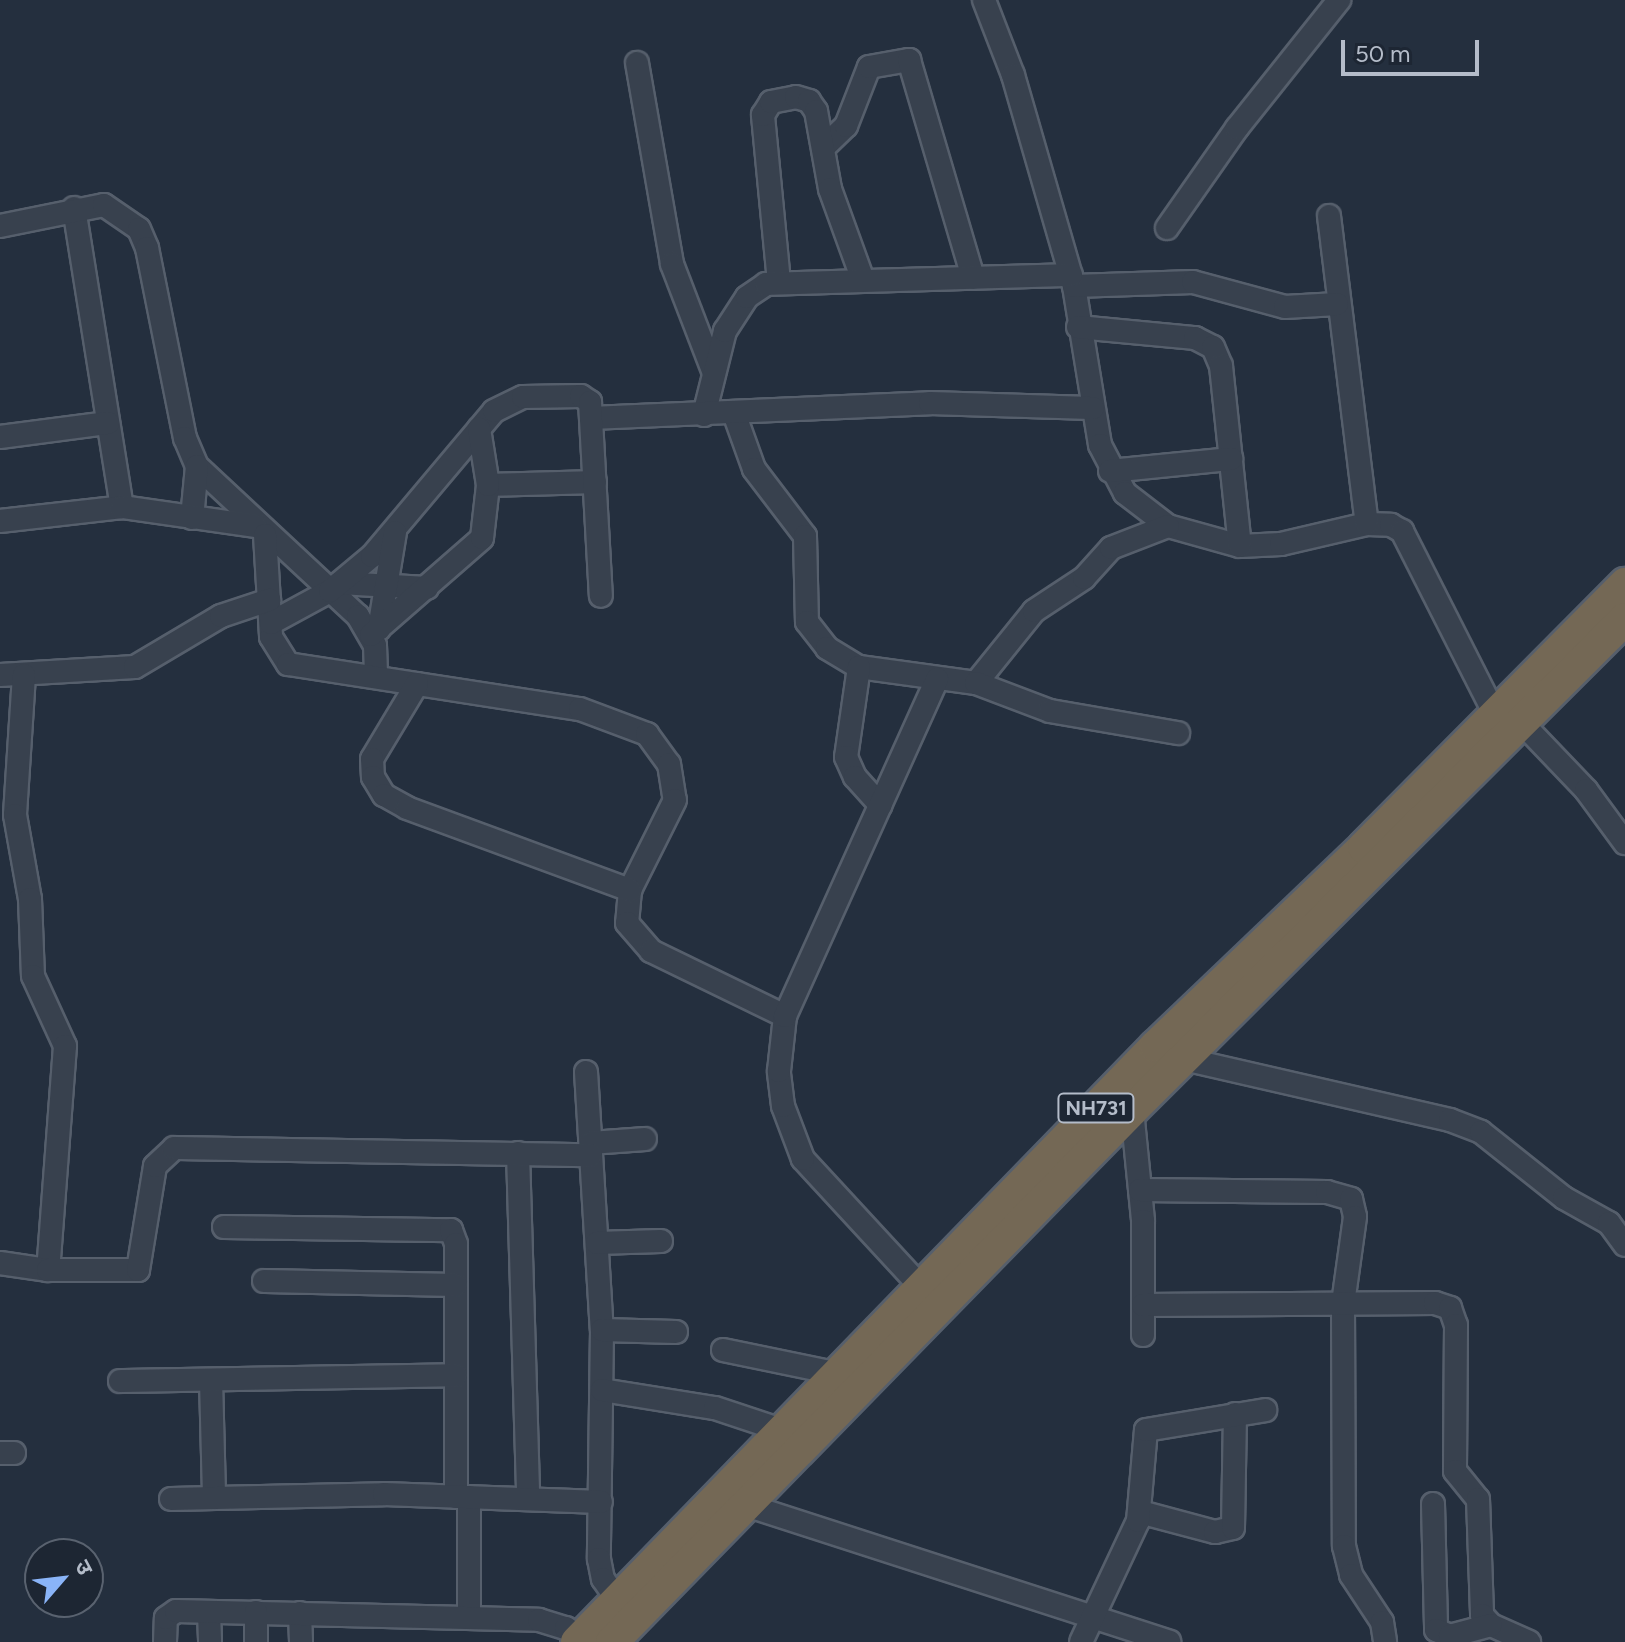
<!DOCTYPE html>
<html>
<head>
<meta charset="utf-8">
<style>
  body { margin:0 }
  #map { position:relative; width:1625px; height:1642px; overflow:hidden; background:#242f3e; font-family:Figtree,"Noto Sans Devanagari",sans-serif }
  div>[style] { position:absolute }
  .roads { filter:drop-shadow(2px 0 #565f6c) drop-shadow(-2px 0 #565f6c) drop-shadow(0 2px #565f6c) drop-shadow(0 -2px #565f6c) }
  .minor>* { height:22px; margin:-11px; padding:0 11px; transform-origin:11px; border-radius:11px; background:#38414e }
  .highway>* { height:32px; margin:-16px; padding:0 16px; transform-origin:16px; border-radius:16px; background:#746855 }
  span { translate:-50% -50%; white-space:nowrap; text-align:center; line-height:1.15; -webkit-text-stroke:6px #1d2633; paint-order:stroke }
  .shield-label span { padding:2px 6px; background:#1d2633; border:2px solid; border-radius:6px; -webkit-text-stroke-width:0 }
  .shield-label { font-size:20px; color:#b4bcc9; font-weight:700 }
  .north { position:absolute; left:24px; top:1538px; width:80px; height:80px; box-sizing:border-box; background:#1d2633; border:2px solid #59626f; border-radius:50%; rotate:62deg; font-size:22px; font-weight:700; line-height:32px; text-align:center; color:#b4bcc9 }
  .north::after { content:''; display:block; margin:auto; width:28px; height:36px; background:#8ab4f8; clip-path:polygon(50% 0,100% 100%,50% 72%,0 100%) }
  .scale { position:absolute; left:1341px; top:40px; width:138px; height:36px; box-sizing:border-box; border:4px solid #b4bcc9; border-top:0; padding-left:10px; font-size:24px; line-height:28px; white-space:nowrap; color:#b4bcc9; -webkit-text-stroke:6px #1d2633; paint-order:stroke }
</style>
</head>
<body>
<div id="map">
  <div class="roads">
    <div class="minor">
      <i style="left:984px;top:0;width:80px;rotate:68.9deg"></i>
      <i style="left:1013px;top:75px;width:220px;rotate:73.9deg"></i>
      <i style="left:1074px;top:286px;width:161px;rotate:80.7deg"></i>
      <i style="left:1100px;top:445px;width:54px;rotate:62.5deg"></i>
      <i style="left:1125px;top:493px;width:54px;rotate:37.5deg"></i>
      <i style="left:1168px;top:526px;width:75px;rotate:15.5deg"></i>
      <i style="left:1240px;top:546px;width:41px;rotate:-2.8deg"></i>
      <i style="left:1281px;top:544px;width:88px;rotate:-13.1deg"></i>
      <i style="left:1367px;top:524px;width:24px;rotate:2deg"></i>
      <i style="left:1391px;top:525px;width:13px;rotate:29deg"></i>
      <i style="left:1402px;top:531px;width:205px;rotate:63.1deg"></i>
      <i style="left:637px;top:63px;width:204px;rotate:80.1deg"></i>
      <i style="left:672px;top:264px;width:115px;rotate:69deg"></i>
      <i style="left:823px;top:148px;width:32px;rotate:-44deg"></i>
      <i style="left:846px;top:126px;width:63px;rotate:-68.7deg"></i>
      <i style="left:869px;top:67px;width:41px;rotate:-9.9deg"></i>
      <i style="left:909px;top:60px;width:227px;rotate:73.6deg"></i>
      <i style="left:74px;top:208px;width:303px;rotate:80.9deg"></i>
      <i style="left:1329px;top:216px;width:310px;rotate:83deg"></i>
      <i style="left:0;top:226px;width:106px;rotate:-11.4deg"></i>
      <i style="left:104px;top:205px;width:42px;rotate:34.4deg"></i>
      <i style="left:139px;top:229px;width:21px;rotate:67deg"></i>
      <i style="left:147px;top:248px;width:194px;rotate:78.7deg"></i>
      <i style="left:185px;top:438px;width:30px;rotate:67deg"></i>
      <i style="left:197px;top:466px;width:220px;rotate:43deg"></i>
      <i style="left:358px;top:616px;width:34px;rotate:60deg"></i>
      <i style="left:375px;top:645px;width:32px;rotate:88deg"></i>
      <i style="left:1167px;top:228px;width:122px;rotate:-55deg"></i>
      <i style="left:1237px;top:128px;width:164px;rotate:-51.4deg"></i>
      <i style="left:779px;top:282px;width:168px;rotate:-95.5deg"></i>
      <i style="left:763px;top:115px;width:15px;rotate:-58deg"></i>
      <i style="left:771px;top:102px;width:25px;rotate:-11deg"></i>
      <i style="left:796px;top:97px;width:14px;rotate:17deg"></i>
      <i style="left:809px;top:101px;width:12px;rotate:55deg"></i>
      <i style="left:816px;top:111px;width:79px;rotate:79.8deg"></i>
      <i style="left:830px;top:189px;width:97px;rotate:70.1deg"></i>
      <i style="left:1074px;top:286px;width:119px;rotate:-1.9deg"></i>
      <i style="left:1193px;top:282px;width:95px;rotate:15.2deg"></i>
      <i style="left:1285px;top:307px;width:52px;rotate:-3.3deg"></i>
      <i style="left:1078px;top:327px;width:118px;rotate:5.4deg"></i>
      <i style="left:1195px;top:338px;width:20px;rotate:27deg"></i>
      <i style="left:1213px;top:347px;width:21px;rotate:67deg"></i>
      <i style="left:1221px;top:366px;width:181px;rotate:84deg"></i>
      <i style="left:734px;top:413px;width:59px;rotate:70.3deg"></i>
      <i style="left:754px;top:469px;width:84px;rotate:52.7deg"></i>
      <i style="left:805px;top:536px;width:86px;rotate:88.7deg"></i>
      <i style="left:807px;top:622px;width:33px;rotate:52deg"></i>
      <i style="left:827px;top:648px;width:37px;rotate:31deg"></i>
      <i style="left:859px;top:667px;width:118px;rotate:7.8deg"></i>
      <i style="left:976px;top:683px;width:92px;rotate:-51.1deg"></i>
      <i style="left:1034px;top:611px;width:60px;rotate:-33.4deg"></i>
      <i style="left:1084px;top:578px;width:40px;rotate:-48deg"></i>
      <i style="left:1111px;top:548px;width:61px;rotate:-21.1deg"></i>
      <i style="left:704px;top:415px;width:87px;rotate:-76deg"></i>
      <i style="left:725px;top:331px;width:40px;rotate:-57.1deg"></i>
      <i style="left:747px;top:297px;width:23px;rotate:-34deg"></i>
      <i style="left:766px;top:284px;width:305px;rotate:-1.7deg"></i>
      <i style="left:591px;top:418px;width:339px;rotate:-2.5deg"></i>
      <i style="left:930px;top:403px;width:163px;rotate:1.8deg"></i>
      <i style="left:0;top:437px;width:109px;rotate:-7.4deg"></i>
      <i style="left:1110px;top:471px;width:122px;rotate:-5.7deg"></i>
      <i style="left:488px;top:485px;width:107px;rotate:-1.6deg"></i>
      <i style="left:192px;top:518px;width:52px;rotate:-84.5deg"></i>
      <i style="left:0;top:521px;width:123px;rotate:-6.5deg"></i>
      <i style="left:122px;top:507px;width:135px;rotate:8.1deg"></i>
      <i style="left:265px;top:535px;width:102px;rotate:86.6deg"></i>
      <i style="left:271px;top:637px;width:32px;rotate:58deg"></i>
      <i style="left:288px;top:664px;width:295px;rotate:8.8deg"></i>
      <i style="left:580px;top:709px;width:72px;rotate:20.5deg"></i>
      <i style="left:647px;top:734px;width:37px;rotate:54deg"></i>
      <i style="left:669px;top:764px;width:36px;rotate:81deg"></i>
      <i style="left:675px;top:800px;width:101px;rotate:116.6deg"></i>
      <i style="left:630px;top:890px;width:33px;rotate:95deg"></i>
      <i style="left:627px;top:923px;width:37px;rotate:49deg"></i>
      <i style="left:651px;top:951px;width:149px;rotate:25.9deg"></i>
      <i style="left:340px;top:583px;width:87px;rotate:3.3deg"></i>
      <i style="left:271px;top:623px;width:67px;rotate:-28.5deg"></i>
      <i style="left:330px;top:591px;width:55px;rotate:-39.8deg"></i>
      <i style="left:372px;top:556px;width:189px;rotate:-49.9deg"></i>
      <i style="left:494px;top:411px;width:32px;rotate:-26deg"></i>
      <i style="left:523px;top:397px;width:58px;rotate:-1deg"></i>
      <i style="left:581px;top:396px;width:11px;rotate:34deg"></i>
      <i style="left:590px;top:402px;width:194px;rotate:86.8deg"></i>
      <i style="left:379px;top:629px;width:98px;rotate:-80.6deg"></i>
      <i style="left:371px;top:635px;width:147px;rotate:-41.1deg"></i>
      <i style="left:482px;top:538px;width:53px;rotate:-83.5deg"></i>
      <i style="left:488px;top:485px;width:57px;rotate:-99.1deg"></i>
      <i style="left:859px;top:667px;width:91px;rotate:98.2deg"></i>
      <i style="left:846px;top:757px;width:22px;rotate:66deg"></i>
      <i style="left:855px;top:777px;width:38px;rotate:48deg"></i>
      <i style="left:0;top:675px;width:135px;rotate:-3.4deg"></i>
      <i style="left:135px;top:667px;width:100px;rotate:-30.7deg"></i>
      <i style="left:221px;top:616px;width:51px;rotate:-18.4deg"></i>
      <i style="left:24px;top:675px;width:140px;rotate:93.7deg"></i>
      <i style="left:15px;top:815px;width:85px;rotate:79.9deg"></i>
      <i style="left:30px;top:899px;width:77px;rotate:87.8deg"></i>
      <i style="left:33px;top:976px;width:77px;rotate:65.4deg"></i>
      <i style="left:65px;top:1046px;width:225px;rotate:94.3deg"></i>
      <i style="left:976px;top:683px;width:79px;rotate:20.7deg"></i>
      <i style="left:1050px;top:711px;width:130px;rotate:9.8deg"></i>
      <i style="left:417px;top:684px;width:87px;rotate:121deg"></i>
      <i style="left:372px;top:759px;width:18px;rotate:87deg"></i>
      <i style="left:373px;top:777px;width:21px;rotate:59deg"></i>
      <i style="left:384px;top:795px;width:26px;rotate:29deg"></i>
      <i style="left:407px;top:808px;width:238px;rotate:20.2deg"></i>
      <i style="left:1522px;top:723px;width:93px;rotate:46.3deg"></i>
      <i style="left:1586px;top:790px;width:66px;rotate:53.7deg"></i>
      <i style="left:1184px;top:1059px;width:273px;rotate:12.9deg"></i>
      <i style="left:1450px;top:1120px;width:33px;rotate:21deg"></i>
      <i style="left:1481px;top:1132px;width:106px;rotate:38.5deg"></i>
      <i style="left:1564px;top:1198px;width:51px;rotate:29.1deg"></i>
      <i style="left:1609px;top:1223px;width:27px;rotate:54deg"></i>
      <i style="left:586px;top:1072px;width:258px;rotate:86.5deg"></i>
      <i style="left:602px;top:1330px;width:229px;rotate:90.8deg"></i>
      <i style="left:599px;top:1559px;width:20px;rotate:79deg"></i>
      <i style="left:603px;top:1579px;width:28px;rotate:55deg"></i>
      <i style="left:1132px;top:1110px;width:112px;rotate:84.3deg"></i>
      <i style="left:1143px;top:1221px;width:114px;rotate:90deg"></i>
      <i style="left:591px;top:1143px;width:54px;rotate:-4.2deg"></i>
      <i style="left:518px;top:1153px;width:346px;rotate:88.3deg"></i>
      <i style="left:1140px;top:1190px;width:187px;rotate:0.6deg"></i>
      <i style="left:1327px;top:1192px;width:25px;rotate:16deg"></i>
      <i style="left:1351px;top:1199px;width:18px;rotate:77deg"></i>
      <i style="left:1355px;top:1217px;width:87px;rotate:97.9deg"></i>
      <i style="left:1343px;top:1303px;width:243px;rotate:89.8deg"></i>
      <i style="left:1344px;top:1546px;width:30px;rotate:76deg"></i>
      <i style="left:1351px;top:1575px;width:56px;rotate:56.6deg"></i>
      <i style="left:1382px;top:1622px;width:20px;rotate:81deg"></i>
      <i style="left:224px;top:1227px;width:227px;rotate:0.8deg"></i>
      <i style="left:451px;top:1230px;width:15px;rotate:70deg"></i>
      <i style="left:456px;top:1244px;width:253px;rotate:90deg"></i>
      <i style="left:597px;top:1243px;width:64px;rotate:-1.8deg"></i>
      <i style="left:0;top:1263px;width:49px;rotate:8.3deg"></i>
      <i style="left:48px;top:1270px;width:90px"></i>
      <i style="left:138px;top:1270px;width:105px;rotate:-80.7deg"></i>
      <i style="left:155px;top:1166px;width:26px;rotate:-43deg"></i>
      <i style="left:174px;top:1148px;width:417px;rotate:1deg"></i>
      <i style="left:264px;top:1281px;width:192px;rotate:1.2deg"></i>
      <i style="left:922px;top:1288px;width:176px;rotate:-132.7deg"></i>
      <i style="left:803px;top:1159px;width:57px;rotate:-110.7deg"></i>
      <i style="left:783px;top:1106px;width:35px;rotate:-97deg"></i>
      <i style="left:779px;top:1071px;width:55px;rotate:-83.8deg"></i>
      <i style="left:785px;top:1016px;width:370px;rotate:-65.7deg"></i>
      <i style="left:1143px;top:1305px;width:292px;rotate:-0.4deg"></i>
      <i style="left:1435px;top:1303px;width:16px;rotate:18deg"></i>
      <i style="left:1450px;top:1308px;width:18px;rotate:71deg"></i>
      <i style="left:1456px;top:1325px;width:146px;rotate:90.4deg"></i>
      <i style="left:1455px;top:1471px;width:36px;rotate:51deg"></i>
      <i style="left:1478px;top:1499px;width:116px;rotate:88deg"></i>
      <i style="left:1482px;top:1615px;width:13px;rotate:48deg"></i>
      <i style="left:1491px;top:1625px;width:42px;rotate:24.1deg"></i>
      <i style="left:602px;top:1330px;width:74px;rotate:1.5deg"></i>
      <i style="left:723px;top:1350px;width:119px;rotate:11.6deg"></i>
      <i style="left:211px;top:1380px;width:118px;rotate:88.5deg"></i>
      <i style="left:120px;top:1381px;width:336px;rotate:-1deg"></i>
      <i style="left:602px;top:1390px;width:114px;rotate:9.1deg"></i>
      <i style="left:715px;top:1408px;width:73px;rotate:18.4deg"></i>
      <i style="left:0;top:1453px;width:14px"></i>
      <i style="left:469px;top:1497px;width:119px;rotate:90deg"></i>
      <i style="left:171px;top:1499px;width:213px;rotate:-1.3deg"></i>
      <i style="left:384px;top:1494px;width:217px;rotate:2.1deg"></i>
      <i style="left:1433px;top:1504px;width:126px;rotate:88.6deg"></i>
      <i style="left:1436px;top:1630px;width:15px;rotate:23deg"></i>
      <i style="left:1450px;top:1636px;width:42px;rotate:-15deg"></i>
      <i style="left:746px;top:1505px;width:445px;rotate:17.9deg"></i>
      <i style="left:1140px;top:1512px;width:78px;rotate:14.9deg"></i>
      <i style="left:1215px;top:1532px;width:18px;rotate:-13deg"></i>
      <i style="left:1233px;top:1528px;width:114px;rotate:-89deg"></i>
      <i style="left:209px;top:1612px;width:30px;rotate:88deg"></i>
      <i style="left:300px;top:1613px;width:29px;rotate:88deg"></i>
      <i style="left:165px;top:1642px;width:24px;rotate:-88deg"></i>
      <i style="left:166px;top:1618px;width:12px;rotate:-35deg"></i>
      <i style="left:176px;top:1611px;width:363px;rotate:1.4deg"></i>
      <i style="left:539px;top:1620px;width:28px;rotate:17deg"></i>
      <i style="left:566px;top:1628px;width:24px;rotate:35deg"></i>
      <i style="left:256px;top:1642px;width:30px;rotate:-90deg"></i>
      <i style="left:1081px;top:1642px;width:134px;rotate:-64.8deg"></i>
      <i style="left:1138px;top:1521px;width:91px;rotate:-85deg"></i>
      <i style="left:1146px;top:1430px;width:121px;rotate:-9.5deg"></i>
    </div>
    <div class="highway">
      <i style="left:577px;top:1642px;width:831px;rotate:-45.83deg"></i>
      <i style="left:1156px;top:1046px;width:288px;rotate:-43.7deg"></i>
      <i style="left:1364px;top:847px;width:371px;rotate:-45.2deg"></i>
      <i style="left:612px;top:1642px;width:744px;rotate:-45.65deg"></i>
      <i style="left:1132px;top:1110px;width:696px;rotate:-44.88deg"></i>
    </div>
  </div>
  <div class="shield-label">
    <span style="left:1096px;top:1108px">NH731</span>
  </div>
  <div class="north">उ</div>
  <div class="scale">50 m</div>
</div>
</body>
</html>
